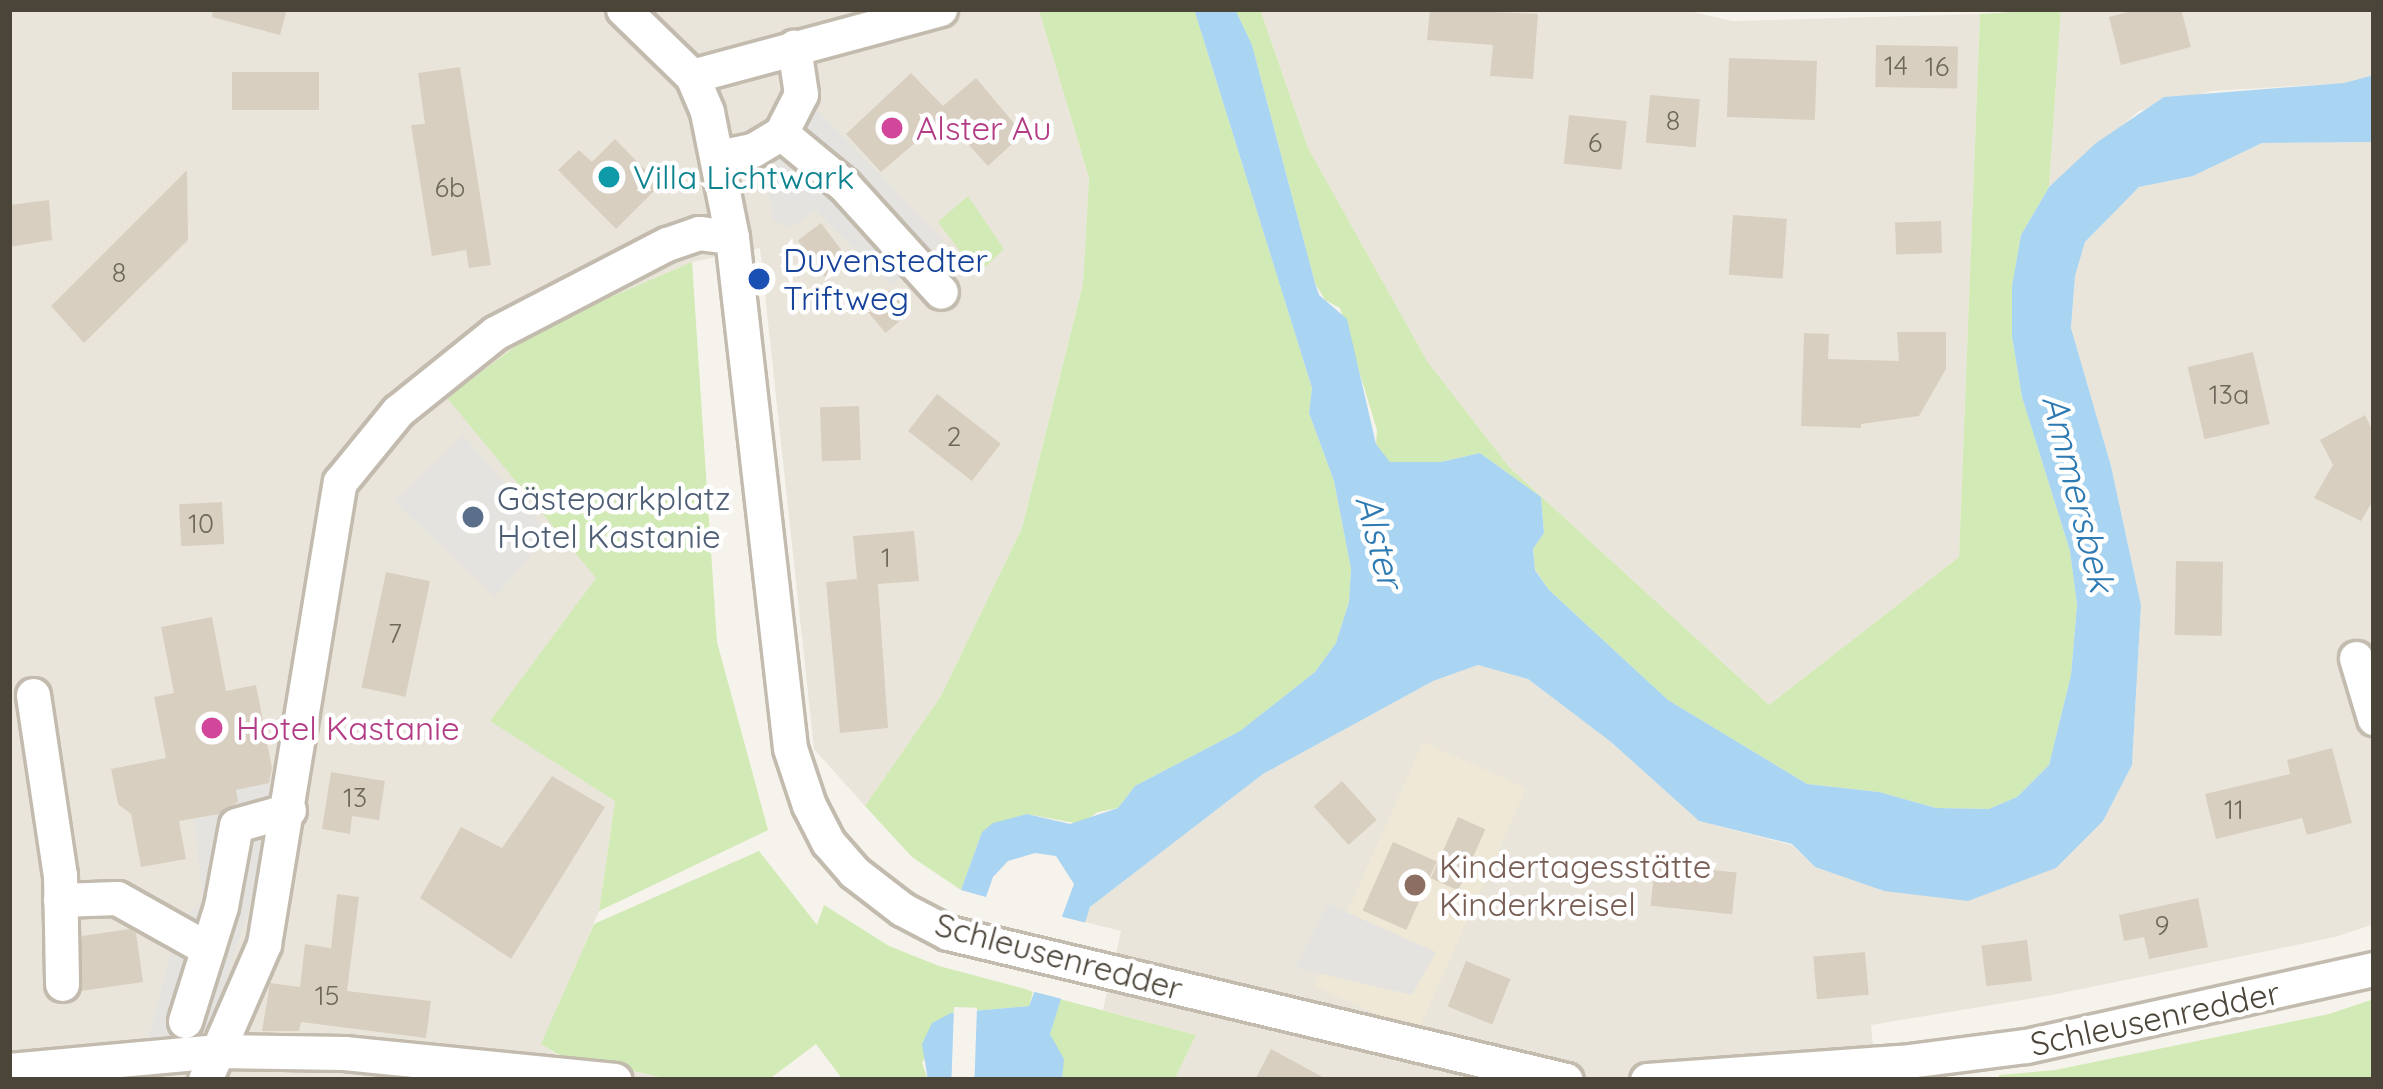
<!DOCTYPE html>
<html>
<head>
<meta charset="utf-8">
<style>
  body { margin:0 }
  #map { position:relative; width:2383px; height:1089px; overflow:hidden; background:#f6f3ec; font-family:Quicksand,sans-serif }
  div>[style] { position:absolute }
  .residential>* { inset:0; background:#eae5da }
  .education>* { inset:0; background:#efe8d6; transform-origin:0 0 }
  .green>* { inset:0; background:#d2eab5 }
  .parking>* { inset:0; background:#e5e3e0 }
  .water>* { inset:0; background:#a9d4f2 }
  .pier>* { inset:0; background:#f6f3ec; transform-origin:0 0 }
  .building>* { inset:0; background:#d8cfc1; transform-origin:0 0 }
  .roads { filter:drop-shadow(3px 0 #c2bbae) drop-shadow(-3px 0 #c2bbae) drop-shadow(0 3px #c2bbae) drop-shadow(0 -3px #c2bbae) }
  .minor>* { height:33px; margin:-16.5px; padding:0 16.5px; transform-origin:16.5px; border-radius:16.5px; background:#fff }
  .dots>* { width:33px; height:33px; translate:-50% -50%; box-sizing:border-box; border:6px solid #fff; border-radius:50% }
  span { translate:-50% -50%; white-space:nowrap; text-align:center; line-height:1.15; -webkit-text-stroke:9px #fff; paint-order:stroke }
  .number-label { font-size:27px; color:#6e675b }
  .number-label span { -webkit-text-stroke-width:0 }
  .hotel-label { font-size:33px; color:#b23c85 }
  .left { translate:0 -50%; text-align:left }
  .culture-label { font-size:33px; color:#0d838f }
  .transit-label { font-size:33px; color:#164399 }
  .service-label { font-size:33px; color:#4e5e75 }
  .education-label { font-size:33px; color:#785e54 }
  .street-label { font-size:33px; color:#4b4439 }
  .water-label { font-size:36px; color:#2e7ab2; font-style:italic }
  .frame { position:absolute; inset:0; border:12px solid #4b4439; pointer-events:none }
</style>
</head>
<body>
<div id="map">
  <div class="residential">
    <i style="clip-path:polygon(9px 9px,1039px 9px,1089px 178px,1083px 284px,1022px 528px,941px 696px,865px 806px,814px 749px,760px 248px,692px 262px,541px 327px,596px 578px,491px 721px,615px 801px,599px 911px,542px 1044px,556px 1055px,673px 1080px,9px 1080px)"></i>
    <i style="clip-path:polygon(1260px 9px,1680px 9px,1732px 21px,1980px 14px,1959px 557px,1769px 705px,1510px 468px,1427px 361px,1308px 148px)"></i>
    <i style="clip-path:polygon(2061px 9px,2374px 9px,2374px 75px,2344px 83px,2212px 91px,2139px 111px,2049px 187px)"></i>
    <i style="clip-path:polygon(2374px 142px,2374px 924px,2335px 937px,2052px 995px,1871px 1025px,1876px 1080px,1174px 1080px,1196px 1035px,1103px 1010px,1121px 931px,1085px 922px,1090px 907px,1263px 774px,1433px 681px,1478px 665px,1528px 679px,1611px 742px,1699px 821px,1792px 845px,1815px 867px,1884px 891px,2056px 868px,2103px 821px,2132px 765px,2141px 605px,2111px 466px,2071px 328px,2075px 276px,2085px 242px,2139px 187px,2193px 176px,2262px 143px)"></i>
  </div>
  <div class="education">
    <i style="left:1423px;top:742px;width:113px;height:267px;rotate:24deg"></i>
  </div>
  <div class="green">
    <i style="clip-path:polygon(1194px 9px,1312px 388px,1309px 413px,1334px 481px,1351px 569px,1349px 602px,1336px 643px,1315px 672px,1240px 731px,1135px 786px,1118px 808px,1098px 812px,1080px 824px,1027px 814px,982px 832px,961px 890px,912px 857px,865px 806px,941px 696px,1022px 528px,1083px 284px,1089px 178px,1039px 10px)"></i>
    <i style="clip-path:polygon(1235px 9px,1260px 9px,1308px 148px,1427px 361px,1510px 468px,1769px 705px,1959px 557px,1980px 14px,2061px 9px,2049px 187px,2021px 235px,2012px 287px,2012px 337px,2022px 397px,2070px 551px,2077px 605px,2071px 675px,2049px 765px,2017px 797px,1989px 809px,1936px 808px,1879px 792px,1807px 784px,1668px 700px,1549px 590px,1535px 569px,1533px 549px,1544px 533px,1541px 497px,1480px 453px,1441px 462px,1390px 463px,1376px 444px,1377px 430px,1340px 308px,1325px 300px,1315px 283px,1252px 45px)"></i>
    <i style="clip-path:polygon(968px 196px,1004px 249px,985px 267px,960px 251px,938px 222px)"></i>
    <i style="clip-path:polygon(692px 262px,717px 642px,768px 830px,599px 911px,615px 801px,490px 721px,596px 578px,447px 398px,541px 327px)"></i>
    <i style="clip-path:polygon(759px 851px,817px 925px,824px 905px,889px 946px,939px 966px,1033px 991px,1029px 1006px,951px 1013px,922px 1063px,928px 1080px,843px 1080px,816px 1044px,768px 1080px,673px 1080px,557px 1054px,541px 1044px,594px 924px)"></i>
    <i style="clip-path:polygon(1060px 999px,1196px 1035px,1174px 1080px,1062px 1080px,1059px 1052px,1050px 1034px)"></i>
    <i style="clip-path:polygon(2374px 999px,2374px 1080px,1999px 1080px,1999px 1075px,2055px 1070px,2329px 1014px)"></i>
  </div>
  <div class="parking">
    <i style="clip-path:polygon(801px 94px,944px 240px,892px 286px,816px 211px,790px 228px,773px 219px,759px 131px)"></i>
    <i style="clip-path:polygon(463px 435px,550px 534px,495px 597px,394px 501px)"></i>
    <i style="clip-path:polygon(274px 782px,264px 862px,210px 1031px,148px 1040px,179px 922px,203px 901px,194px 819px,239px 810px,236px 790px)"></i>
    <i style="clip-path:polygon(1328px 904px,1436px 952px,1412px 995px,1296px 968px)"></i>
  </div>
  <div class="water">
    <i style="clip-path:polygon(1194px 9px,1235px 9px,1252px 45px,1315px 283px,1319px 295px,1347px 319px,1376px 444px,1390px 462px,1441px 462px,1480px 453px,1541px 497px,1544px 533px,1533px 549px,1535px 570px,1549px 590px,1668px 700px,1807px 784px,1879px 792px,1936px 808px,1989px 809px,2017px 797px,2049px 765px,2071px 675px,2077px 605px,2070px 551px,2022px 397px,2012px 337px,2012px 286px,2021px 235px,2049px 187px,2096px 143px,2164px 97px,2344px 83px,2374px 75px,2374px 142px,2262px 143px,2193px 176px,2139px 187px,2085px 242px,2075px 276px,2071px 328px,2111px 466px,2141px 605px,2132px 765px,2103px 821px,2056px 868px,1968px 901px,1884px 891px,1815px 867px,1792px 844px,1699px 821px,1611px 742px,1528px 679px,1478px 665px,1433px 681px,1263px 774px,1090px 907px,1050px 1034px,1064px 1059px,1062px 1080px,928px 1080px,922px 1044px,932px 1023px,951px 1013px,1029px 1006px,1074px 884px,1056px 856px,1035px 853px,1008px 861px,993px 877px,986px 897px,961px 890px,982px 832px,993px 823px,1027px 814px,1070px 824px,1118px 808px,1135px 786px,1240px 731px,1315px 672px,1336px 643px,1349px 602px,1351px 569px,1334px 481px,1309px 413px,1312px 388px)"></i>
  </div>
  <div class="pier">
    <i style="clip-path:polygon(1055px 915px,1091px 924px,1066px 1000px,1027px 990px)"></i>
    <i style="left:954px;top:1007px;width:23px;height:71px;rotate:2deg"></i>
  </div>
  <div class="building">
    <i style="clip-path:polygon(213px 9px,287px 9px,280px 35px,212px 17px)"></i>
    <i style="clip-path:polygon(1430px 9px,1538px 14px,1533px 79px,1490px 76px,1493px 45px,1427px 40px)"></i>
    <i style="clip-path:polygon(2139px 9px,2181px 9px,2191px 47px,2121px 65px,2109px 17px)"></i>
    <i style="left:1876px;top:45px;width:82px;height:42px;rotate:1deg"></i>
    <i style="left:1729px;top:58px;width:88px;height:59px;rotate:2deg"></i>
    <i style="clip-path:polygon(460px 67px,491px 265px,469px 268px,466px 250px,432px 256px,411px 125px,425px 124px,418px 73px)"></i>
    <i style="left:319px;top:72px;width:38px;height:87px;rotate:90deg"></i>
    <i style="clip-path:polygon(911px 73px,943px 106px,976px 78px,1023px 134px,988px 166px,944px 118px,881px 172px,846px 134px)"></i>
    <i style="left:1650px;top:95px;width:50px;height:48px;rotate:5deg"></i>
    <i style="left:1569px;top:115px;width:58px;height:49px;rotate:6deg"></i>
    <i style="clip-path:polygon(615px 139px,660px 185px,616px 229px,558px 170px,579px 150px,592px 162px)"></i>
    <i style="clip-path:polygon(187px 170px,188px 240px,84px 343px,51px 306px)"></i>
    <i style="clip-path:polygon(49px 200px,52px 240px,9px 247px,9px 205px)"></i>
    <i style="left:1733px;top:215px;width:54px;height:60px;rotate:4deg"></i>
    <i style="left:1941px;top:221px;width:32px;height:46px;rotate:88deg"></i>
    <i style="left:821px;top:223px;width:48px;height:29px;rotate:53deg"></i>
    <i style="left:890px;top:290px;width:30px;height:31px;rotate:50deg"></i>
    <i style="clip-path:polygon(1897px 332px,1946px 332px,1946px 369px,1919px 416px,1861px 424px,1861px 428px,1801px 426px,1804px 333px,1829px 334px,1828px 359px,1899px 361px)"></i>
    <i style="left:2253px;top:352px;width:74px;height:67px;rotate:77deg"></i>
    <i style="left:937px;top:394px;width:81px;height:47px;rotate:38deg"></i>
    <i style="left:859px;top:406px;width:54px;height:39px;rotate:88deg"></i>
    <i style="clip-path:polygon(2365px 415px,2374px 434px,2374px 499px,2361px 521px,2314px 498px,2333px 465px,2320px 440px)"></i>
    <i style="left:222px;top:502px;width:42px;height:43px;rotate:87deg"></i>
    <i style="clip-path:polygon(914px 531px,919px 581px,878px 584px,888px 728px,840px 733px,826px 582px,857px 579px,853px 536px)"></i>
    <i style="left:2176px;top:561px;width:47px;height:74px;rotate:1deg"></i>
    <i style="left:386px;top:572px;width:45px;height:118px;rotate:12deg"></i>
    <i style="clip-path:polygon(212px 617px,226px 691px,256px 685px,272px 768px,269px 783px,236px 790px,238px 802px,219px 814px,179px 821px,186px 859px,141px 867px,131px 814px,118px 804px,111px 769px,166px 758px,154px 697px,174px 693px,161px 627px)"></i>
    <i style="clip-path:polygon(2332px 748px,2352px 823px,2307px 835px,2302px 818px,2216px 839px,2205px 794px,2290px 774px,2287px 760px)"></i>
    <i style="clip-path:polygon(331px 772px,385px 781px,379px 820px,352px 816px,350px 834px,322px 829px)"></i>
    <i style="clip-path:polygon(552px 776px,605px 807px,511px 959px,420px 898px,461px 827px,502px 848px)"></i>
    <i style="left:1342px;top:781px;width:52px;height:38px;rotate:48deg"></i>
    <i style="left:1458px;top:817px;width:30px;height:67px;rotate:24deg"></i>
    <i style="left:1393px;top:842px;width:48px;height:75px;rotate:24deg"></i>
    <i style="left:1655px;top:864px;width:82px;height:42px;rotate:6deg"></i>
    <i style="clip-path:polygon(337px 894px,359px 897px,347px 991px,431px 1001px,426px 1038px,301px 1022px,299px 1031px,262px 1031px,270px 983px,300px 987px,305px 944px,331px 948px)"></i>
    <i style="clip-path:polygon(2198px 898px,2208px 947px,2149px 959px,2144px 937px,2124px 941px,2119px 915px)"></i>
    <i style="clip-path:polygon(130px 929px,136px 933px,143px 982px,81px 991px,82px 936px)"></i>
    <i style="left:2027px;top:940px;width:41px;height:46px;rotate:83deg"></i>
    <i style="left:1865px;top:952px;width:43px;height:52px;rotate:85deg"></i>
    <i style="left:1466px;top:961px;width:48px;height:49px;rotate:22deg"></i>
    <i style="clip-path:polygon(1271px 1049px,1328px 1080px,1255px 1080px)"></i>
  </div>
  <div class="roads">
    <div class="minor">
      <i style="left:623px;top:9px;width:96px;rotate:44.2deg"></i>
      <i style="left:692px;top:76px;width:39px;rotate:67deg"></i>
      <i style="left:707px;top:112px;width:127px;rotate:78.7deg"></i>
      <i style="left:732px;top:237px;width:514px;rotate:83.52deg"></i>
      <i style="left:790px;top:748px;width:60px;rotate:71.6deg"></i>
      <i style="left:809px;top:805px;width:42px;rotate:62.8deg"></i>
      <i style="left:828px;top:842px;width:40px;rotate:49deg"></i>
      <i style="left:854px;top:872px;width:61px;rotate:37.6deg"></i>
      <i style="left:902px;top:909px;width:52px;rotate:27.6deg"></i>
      <i style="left:948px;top:933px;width:635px;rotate:13.38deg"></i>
      <i style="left:692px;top:76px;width:257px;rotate:-15.1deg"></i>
      <i style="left:781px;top:133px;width:82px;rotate:39.5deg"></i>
      <i style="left:844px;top:185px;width:144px;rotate:47.8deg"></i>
      <i style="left:719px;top:157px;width:35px;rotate:-12deg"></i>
      <i style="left:753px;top:150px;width:33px;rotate:-31deg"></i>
      <i style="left:781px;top:133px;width:44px;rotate:-62.9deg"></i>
      <i style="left:801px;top:94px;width:48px;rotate:-98.5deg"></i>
      <i style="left:2356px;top:658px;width:63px;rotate:73.3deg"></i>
      <i style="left:33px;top:695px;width:182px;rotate:81.5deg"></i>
      <i style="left:60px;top:875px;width:109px;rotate:88.9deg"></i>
      <i style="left:60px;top:900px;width:57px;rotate:-2deg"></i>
      <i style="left:117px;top:898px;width:104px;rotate:29.3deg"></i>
      <i style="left:185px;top:1021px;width:121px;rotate:-72.6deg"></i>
      <i style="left:221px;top:906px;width:82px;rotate:-79.5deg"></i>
      <i style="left:236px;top:825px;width:55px;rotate:-15.8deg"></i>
      <i style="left:9px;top:1070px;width:210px;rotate:-5.2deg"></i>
      <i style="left:218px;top:1051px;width:126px;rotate:0.9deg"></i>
      <i style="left:344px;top:1053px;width:272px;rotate:5.7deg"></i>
      <i style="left:205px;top:1080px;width:148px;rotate:-66.5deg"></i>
      <i style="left:264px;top:944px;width:468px;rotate:-80.7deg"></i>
      <i style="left:340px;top:482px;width:92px;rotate:-50.8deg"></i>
      <i style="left:398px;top:411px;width:124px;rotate:-38.8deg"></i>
      <i style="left:495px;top:333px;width:194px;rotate:-27.4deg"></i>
      <i style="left:667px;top:244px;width:34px;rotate:-19deg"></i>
      <i style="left:699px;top:233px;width:33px;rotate:7deg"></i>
      <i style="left:1647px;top:1080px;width:255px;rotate:-4.1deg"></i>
      <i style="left:1901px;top:1062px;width:126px;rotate:-7.3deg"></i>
      <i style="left:2026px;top:1046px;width:356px;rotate:-12.5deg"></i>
    </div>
  </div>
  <div class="dots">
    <i style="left:892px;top:128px;background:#d1479c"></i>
    <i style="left:609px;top:177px;background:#0f9aa8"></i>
    <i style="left:759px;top:279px;background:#1a4fb4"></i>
    <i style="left:473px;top:517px;background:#5c6f8a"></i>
    <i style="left:212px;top:728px;background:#d1479c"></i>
    <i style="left:1415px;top:885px;background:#8d6e63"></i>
  </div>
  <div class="number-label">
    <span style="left:1896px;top:66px">14</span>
    <span style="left:1937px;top:67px">16</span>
    <span style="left:1673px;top:121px">8</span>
    <span style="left:1595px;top:143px">6</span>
    <span style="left:450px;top:188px">6b</span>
    <span style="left:119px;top:273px">8</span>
    <span style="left:2229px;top:395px">13a</span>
    <span style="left:954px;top:437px">2</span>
    <span style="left:201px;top:524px">10</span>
    <span style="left:886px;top:558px">1</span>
    <span style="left:395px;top:634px">7</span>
    <span style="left:355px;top:798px">13</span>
    <span style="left:2234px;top:810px">11</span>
    <span style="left:2162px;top:926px">9</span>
    <span style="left:327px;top:996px">15</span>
  </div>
  <div class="hotel-label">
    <span class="left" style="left:916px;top:128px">Alster Au</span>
    <span class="left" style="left:236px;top:728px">Hotel Kastanie</span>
  </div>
  <div class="culture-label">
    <span class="left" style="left:633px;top:177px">Villa Lichtwark</span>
  </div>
  <div class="transit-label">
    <span class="left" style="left:783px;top:279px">Duvenstedter<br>Triftweg</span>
  </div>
  <div class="service-label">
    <span class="left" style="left:497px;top:517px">Gästeparkplatz<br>Hotel Kastanie</span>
  </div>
  <div class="education-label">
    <span class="left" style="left:1439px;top:885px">Kindertagesstätte<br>Kinderkreisel</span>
  </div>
  <div class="street-label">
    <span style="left:1059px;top:956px;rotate:15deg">Schleusenredder</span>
    <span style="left:2155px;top:1018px;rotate:-12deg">Schleusenredder</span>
  </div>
  <div class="water-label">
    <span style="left:2079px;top:493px;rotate:76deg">Ammersbek</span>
    <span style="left:1380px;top:541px;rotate:75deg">Alster</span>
  </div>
  <div class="frame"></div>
</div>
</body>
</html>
